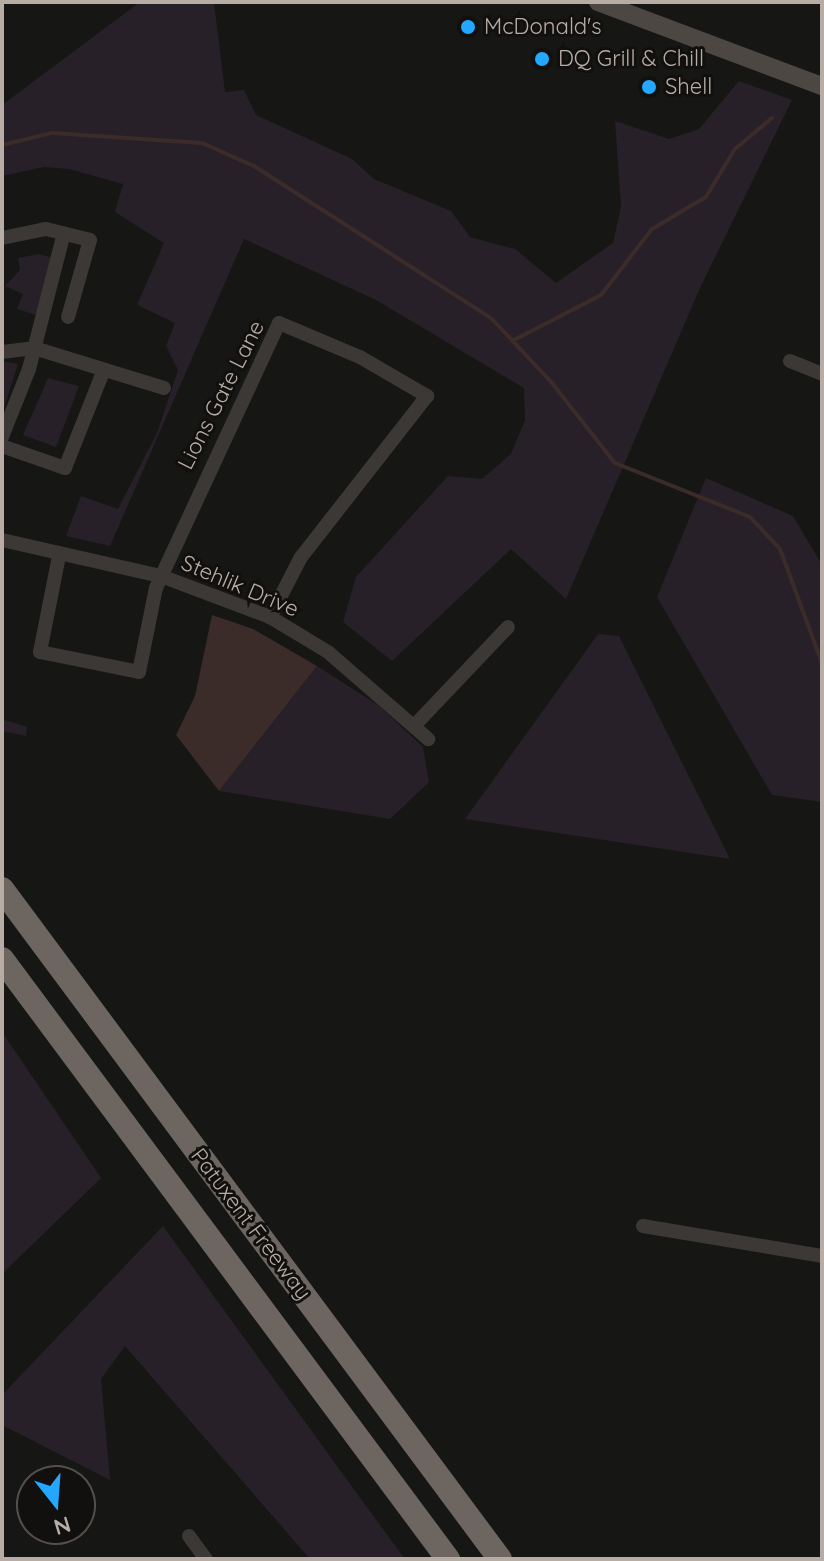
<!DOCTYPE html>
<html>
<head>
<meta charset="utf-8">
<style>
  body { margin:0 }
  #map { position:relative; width:824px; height:1561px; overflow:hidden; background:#161614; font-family:Quicksand,sans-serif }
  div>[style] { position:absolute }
  .green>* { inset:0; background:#272029 }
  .water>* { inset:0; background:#3b2c29 }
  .stream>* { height:4px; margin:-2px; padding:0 2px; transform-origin:2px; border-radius:2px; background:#3b2c29 }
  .street>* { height:14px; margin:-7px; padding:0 7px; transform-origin:7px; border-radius:7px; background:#3b3835 }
  .secondary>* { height:18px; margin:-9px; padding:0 9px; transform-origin:9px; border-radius:9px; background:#4c4742 }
  .highway>* { height:24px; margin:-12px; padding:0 12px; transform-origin:12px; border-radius:12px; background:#6d6660 }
  .dots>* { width:22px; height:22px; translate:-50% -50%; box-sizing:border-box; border:4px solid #11100f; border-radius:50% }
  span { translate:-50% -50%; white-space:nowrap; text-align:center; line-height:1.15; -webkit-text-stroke:6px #11100f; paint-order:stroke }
  .poi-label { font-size:22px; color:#b8ada4 }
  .left { translate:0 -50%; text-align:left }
  .street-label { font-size:22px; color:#b8ada4 }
  .frame { position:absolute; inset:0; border:4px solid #b8ada4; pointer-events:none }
  .north { position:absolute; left:16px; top:1465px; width:80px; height:80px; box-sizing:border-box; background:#11100f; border:2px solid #544f4b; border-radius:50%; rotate:163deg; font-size:22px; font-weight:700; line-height:32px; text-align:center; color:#b8ada4 }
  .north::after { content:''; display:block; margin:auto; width:28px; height:36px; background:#23a7ff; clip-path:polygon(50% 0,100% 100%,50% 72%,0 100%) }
</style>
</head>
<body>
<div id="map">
  <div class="green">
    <i style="clip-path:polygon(140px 2px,214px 2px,225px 92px,244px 90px,256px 115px,352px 159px,374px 179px,451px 211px,470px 237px,515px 249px,556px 283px,613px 243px,621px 206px,615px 121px,669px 139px,699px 129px,739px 81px,792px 100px,700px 288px,566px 599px,511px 549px,392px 661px,343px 622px,356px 577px,448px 476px,482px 479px,511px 454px,525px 420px,524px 388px,376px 300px,244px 239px,110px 546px,66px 536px,81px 496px,118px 509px,157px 433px,178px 370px,166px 346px,175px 323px,137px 305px,164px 243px,115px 212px,123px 184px,69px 169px,44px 167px,2px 176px,2px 105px)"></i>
    <i style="clip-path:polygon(39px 254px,53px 258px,36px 315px,17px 309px,23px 294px,5px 286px,20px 270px,18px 258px)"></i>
    <i style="clip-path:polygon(2px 361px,18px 364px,2px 414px)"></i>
    <i style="clip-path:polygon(48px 378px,79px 386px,56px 447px,23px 435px)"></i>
    <i style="clip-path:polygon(706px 478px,793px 516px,822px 565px,822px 802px,772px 795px,657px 597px)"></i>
    <i style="clip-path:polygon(598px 634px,619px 636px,730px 859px,465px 819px)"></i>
    <i style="clip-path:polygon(317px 666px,378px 705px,423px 747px,429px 782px,390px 819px,219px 791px)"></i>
    <i style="clip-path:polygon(2px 719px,27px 727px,26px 736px,2px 731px)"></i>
    <i style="clip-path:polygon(2px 1032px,101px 1178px,2px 1274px)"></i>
    <i style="clip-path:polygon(163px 1226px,366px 1506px,405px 1559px,310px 1559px,125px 1346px,101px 1379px,110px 1480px,2px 1425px,2px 1395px)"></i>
  </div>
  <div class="water">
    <i style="clip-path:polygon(212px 615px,253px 629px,317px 666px,219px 791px,176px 735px,195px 696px)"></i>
  </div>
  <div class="stream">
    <i style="left:2px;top:145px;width:51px;rotate:-13.5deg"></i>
    <i style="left:52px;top:133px;width:150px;rotate:3.8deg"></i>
    <i style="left:202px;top:143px;width:57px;rotate:23.9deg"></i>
    <i style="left:254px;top:166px;width:283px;rotate:32.7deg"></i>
    <i style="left:492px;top:319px;width:88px;rotate:46.8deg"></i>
    <i style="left:552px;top:383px;width:102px;rotate:51.8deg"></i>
    <i style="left:615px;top:463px;width:145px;rotate:21.8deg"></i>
    <i style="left:750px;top:517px;width:44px;rotate:46.8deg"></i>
    <i style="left:780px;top:549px;width:121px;rotate:69.8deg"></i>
    <i style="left:512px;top:341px;width:100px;rotate:-27.3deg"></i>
    <i style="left:601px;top:295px;width:83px;rotate:-52.3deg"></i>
    <i style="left:652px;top:229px;width:63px;rotate:-30.7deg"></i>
    <i style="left:706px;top:197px;width:56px;rotate:-58.9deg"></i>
    <i style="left:735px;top:149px;width:48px;rotate:-40deg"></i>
  </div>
  <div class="street">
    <i style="left:2px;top:238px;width:45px;rotate:-11.6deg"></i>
    <i style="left:46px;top:229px;width:45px;rotate:14deg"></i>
    <i style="left:90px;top:240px;width:80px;rotate:105.9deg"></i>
    <i style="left:2px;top:352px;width:32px;rotate:-7deg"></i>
    <i style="left:34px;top:348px;width:136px;rotate:17.1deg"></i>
    <i style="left:790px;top:361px;width:35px;rotate:22deg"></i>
    <i style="left:2px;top:437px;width:73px;rotate:-68.3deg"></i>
    <i style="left:29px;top:369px;width:140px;rotate:-75.6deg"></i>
    <i style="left:2px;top:446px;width:67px;rotate:19.2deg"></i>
    <i style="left:65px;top:468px;width:103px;rotate:-68.4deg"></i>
    <i style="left:2px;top:540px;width:163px;rotate:12.8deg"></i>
    <i style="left:161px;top:576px;width:116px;rotate:20.6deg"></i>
    <i style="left:270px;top:617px;width:68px;rotate:31.1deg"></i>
    <i style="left:328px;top:652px;width:133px;rotate:41deg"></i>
    <i style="left:59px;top:556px;width:98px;rotate:101.2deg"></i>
    <i style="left:40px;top:652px;width:101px;rotate:11.4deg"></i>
    <i style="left:139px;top:672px;width:86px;rotate:-78.6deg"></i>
    <i style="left:156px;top:588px;width:292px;rotate:-65.1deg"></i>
    <i style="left:279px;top:323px;width:88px;rotate:22.8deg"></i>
    <i style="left:360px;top:357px;width:78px;rotate:30.2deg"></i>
    <i style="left:427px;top:396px;width:204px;rotate:128deg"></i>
    <i style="left:301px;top:557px;width:68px;rotate:117.3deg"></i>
    <i style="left:415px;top:725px;width:135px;rotate:-46.5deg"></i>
    <i style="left:643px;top:1226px;width:181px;rotate:9.5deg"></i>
    <i style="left:189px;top:1536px;width:29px;rotate:54deg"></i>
  </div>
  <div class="secondary">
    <i style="left:598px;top:2px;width:239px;rotate:20.6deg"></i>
  </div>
  <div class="highway">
    <i style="left:2px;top:889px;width:835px;rotate:53.38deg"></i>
    <i style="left:2px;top:959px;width:748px;rotate:53.38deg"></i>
  </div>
  <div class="dots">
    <i style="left:468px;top:27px;background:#23a7ff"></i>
    <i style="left:542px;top:59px;background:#23a7ff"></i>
    <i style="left:649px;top:87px;background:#23a7ff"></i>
  </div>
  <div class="poi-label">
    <span class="left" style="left:484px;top:27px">McDonald's</span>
    <span class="left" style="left:558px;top:59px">DQ Grill &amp; Chill</span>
    <span class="left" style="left:665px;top:87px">Shell</span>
  </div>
  <div class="street-label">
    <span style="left:221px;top:395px;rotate:-63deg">Lions Gate Lane</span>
    <span style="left:240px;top:586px;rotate:23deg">Stehlik Drive</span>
    <span style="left:251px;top:1224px;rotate:53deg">Patuxent Freeway</span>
  </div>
  <div class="frame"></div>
  <div class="north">N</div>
</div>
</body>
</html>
